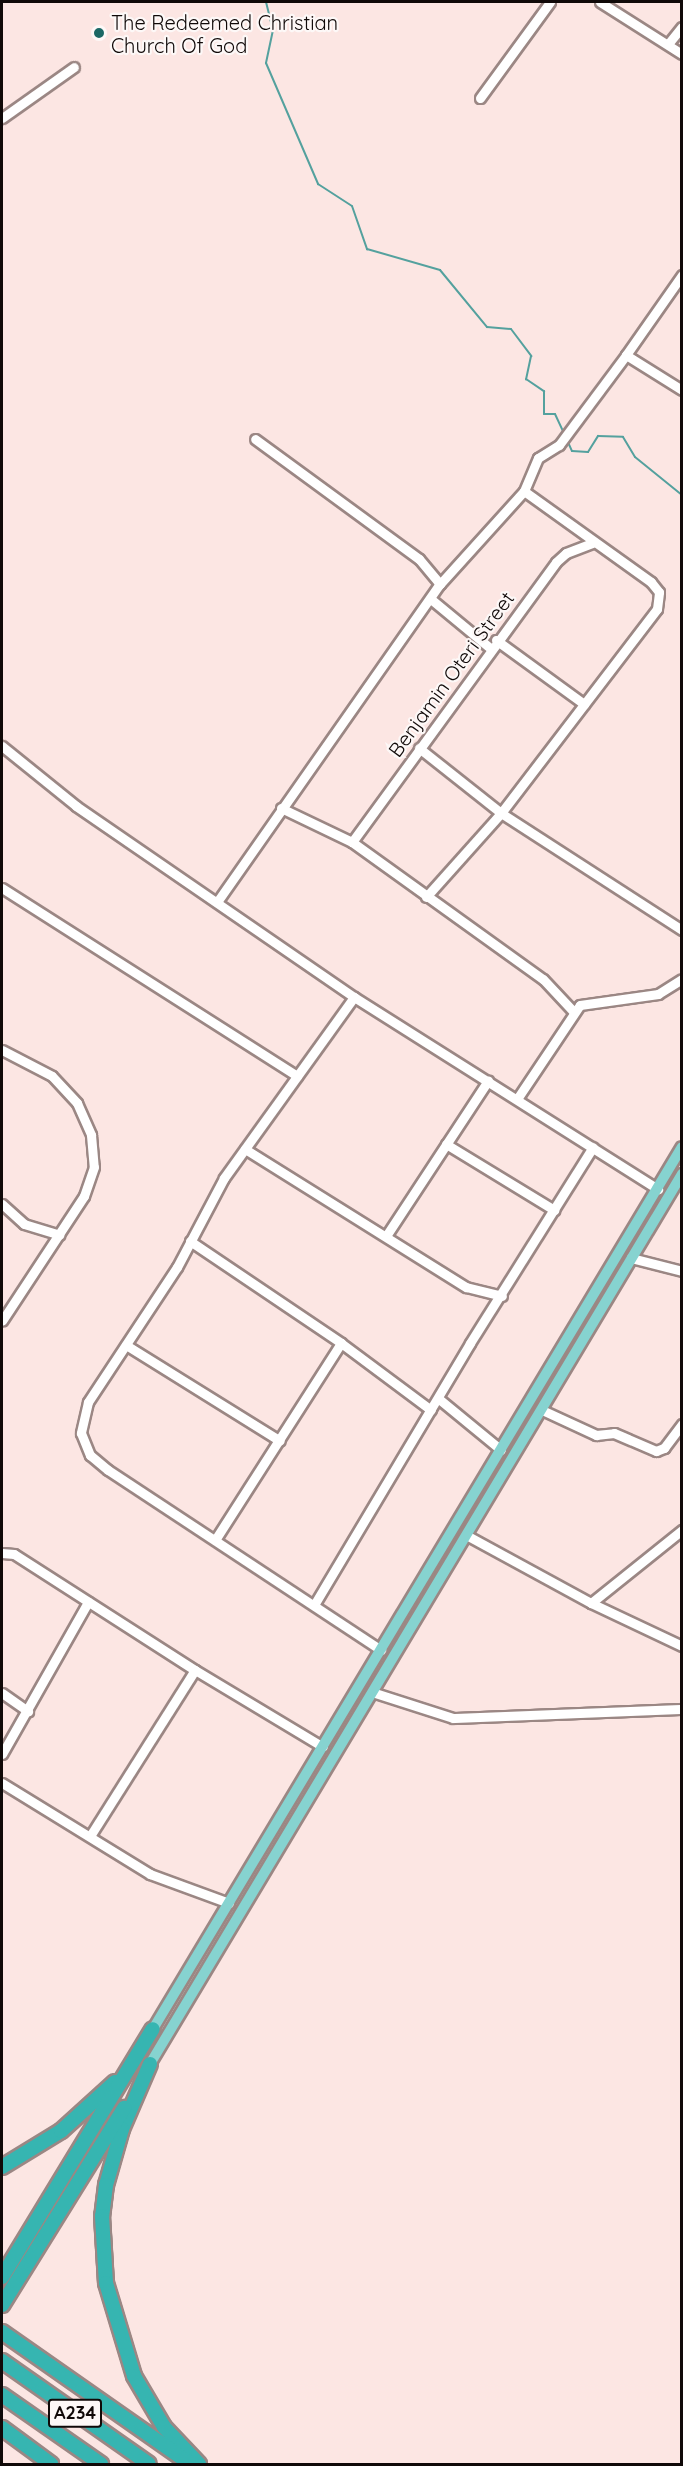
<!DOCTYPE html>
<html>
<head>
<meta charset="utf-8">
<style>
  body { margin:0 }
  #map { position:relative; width:683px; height:2466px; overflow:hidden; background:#fce6e3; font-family:Quicksand,sans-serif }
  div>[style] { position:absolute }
  .stream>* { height:2px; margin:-1px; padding:0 1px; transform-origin:1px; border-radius:1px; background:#54a19e }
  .roads { filter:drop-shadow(2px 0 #9b8784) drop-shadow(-2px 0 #9b8784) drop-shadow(0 2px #9b8784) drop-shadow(0 -2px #9b8784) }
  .minor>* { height:9px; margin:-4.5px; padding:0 4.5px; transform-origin:4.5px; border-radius:4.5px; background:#fff }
  .major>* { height:10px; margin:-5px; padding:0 5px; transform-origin:5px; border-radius:5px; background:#86d3d0 }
  .highway>* { height:14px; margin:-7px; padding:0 7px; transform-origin:7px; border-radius:7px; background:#36b5b1 }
  .dots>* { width:16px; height:16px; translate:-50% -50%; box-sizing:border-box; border:3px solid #fdf8f7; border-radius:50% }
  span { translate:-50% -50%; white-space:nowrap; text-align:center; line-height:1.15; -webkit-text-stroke:4.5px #fdf8f7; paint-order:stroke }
  .shield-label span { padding:2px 4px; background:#fdf8f7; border:2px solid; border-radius:4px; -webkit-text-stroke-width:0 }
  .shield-label { font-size:18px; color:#100908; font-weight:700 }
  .poi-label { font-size:20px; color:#100908 }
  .left { translate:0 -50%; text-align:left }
  .street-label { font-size:20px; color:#100908 }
  .frame { position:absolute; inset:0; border:3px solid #100908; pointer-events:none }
</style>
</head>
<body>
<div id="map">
  <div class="stream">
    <i style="left:266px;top:2px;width:29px;rotate:76deg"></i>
    <i style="left:273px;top:30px;width:34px;rotate:102deg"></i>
    <i style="left:266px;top:63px;width:132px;rotate:66.7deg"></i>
    <i style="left:318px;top:184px;width:40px;rotate:32.9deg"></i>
    <i style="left:352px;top:206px;width:46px;rotate:70.8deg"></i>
    <i style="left:367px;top:249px;width:76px;rotate:16deg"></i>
    <i style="left:440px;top:270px;width:74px;rotate:50.5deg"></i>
    <i style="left:487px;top:327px;width:24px;rotate:5deg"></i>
    <i style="left:511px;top:329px;width:34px;rotate:53deg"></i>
    <i style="left:531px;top:356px;width:24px;rotate:102deg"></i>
    <i style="left:526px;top:379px;width:22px;rotate:34deg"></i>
    <i style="left:544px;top:391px;width:23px;rotate:90deg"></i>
    <i style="left:544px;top:414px;width:11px"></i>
    <i style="left:555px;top:414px;width:23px;rotate:65deg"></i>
    <i style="left:567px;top:440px;width:12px;rotate:66deg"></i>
    <i style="left:572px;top:451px;width:16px;rotate:4deg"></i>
    <i style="left:588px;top:452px;width:19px;rotate:-58deg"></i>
    <i style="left:598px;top:436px;width:25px;rotate:2deg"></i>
    <i style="left:623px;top:437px;width:23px;rotate:59deg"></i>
    <i style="left:635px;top:457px;width:60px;rotate:39deg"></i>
  </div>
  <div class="roads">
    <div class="minor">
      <i style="left:600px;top:2px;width:97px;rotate:32.4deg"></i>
      <i style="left:668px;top:44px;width:22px;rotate:-51deg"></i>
      <i style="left:480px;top:98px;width:119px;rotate:-53.9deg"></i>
      <i style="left:2px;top:118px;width:88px;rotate:-35.3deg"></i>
      <i style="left:682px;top:275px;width:98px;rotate:125deg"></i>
      <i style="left:626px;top:355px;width:66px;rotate:32deg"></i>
      <i style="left:440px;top:584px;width:125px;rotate:-47.9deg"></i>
      <i style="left:524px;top:491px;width:36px;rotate:-67deg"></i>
      <i style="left:538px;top:458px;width:25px;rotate:-32deg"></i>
      <i style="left:559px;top:445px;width:112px;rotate:-53.3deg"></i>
      <i style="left:432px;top:600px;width:75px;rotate:39.6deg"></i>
      <i style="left:496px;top:640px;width:109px;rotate:36deg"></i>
      <i style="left:2px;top:746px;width:95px;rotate:39deg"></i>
      <i style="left:76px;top:806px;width:337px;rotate:34.5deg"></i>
      <i style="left:354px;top:997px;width:360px;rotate:32.3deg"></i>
      <i style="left:419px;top:748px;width:105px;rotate:38.4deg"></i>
      <i style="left:501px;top:813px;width:216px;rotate:32.9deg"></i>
      <i style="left:281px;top:808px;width:79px;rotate:25.6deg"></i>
      <i style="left:352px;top:842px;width:235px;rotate:35.7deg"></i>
      <i style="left:543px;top:979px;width:45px;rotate:46.8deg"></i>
      <i style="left:352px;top:842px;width:346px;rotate:-53.9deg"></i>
      <i style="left:556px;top:562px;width:13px;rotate:-42deg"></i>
      <i style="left:566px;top:553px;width:28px;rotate:-21deg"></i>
      <i style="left:2px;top:888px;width:350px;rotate:32.5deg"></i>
      <i style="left:426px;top:897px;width:113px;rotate:-48.2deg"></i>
      <i style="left:501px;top:813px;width:257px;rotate:-52.6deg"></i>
      <i style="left:657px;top:609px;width:17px;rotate:-83deg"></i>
      <i style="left:659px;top:592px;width:13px;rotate:-129deg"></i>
      <i style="left:651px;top:582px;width:156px;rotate:-144.4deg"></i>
      <i style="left:217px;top:902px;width:388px;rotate:-55deg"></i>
      <i style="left:440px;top:584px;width:33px;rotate:-130deg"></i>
      <i style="left:419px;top:559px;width:203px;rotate:-143.8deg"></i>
      <i style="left:354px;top:997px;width:223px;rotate:125.7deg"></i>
      <i style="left:224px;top:1178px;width:101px;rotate:117.8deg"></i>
      <i style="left:177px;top:1267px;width:162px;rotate:123.4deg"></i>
      <i style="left:88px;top:1402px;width:32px;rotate:103deg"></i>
      <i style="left:81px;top:1433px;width:24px;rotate:68deg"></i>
      <i style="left:90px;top:1455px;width:23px;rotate:40deg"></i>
      <i style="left:108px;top:1470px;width:327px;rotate:33.4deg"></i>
      <i style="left:2px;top:1050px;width:56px;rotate:27.5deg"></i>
      <i style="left:52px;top:1076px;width:37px;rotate:47deg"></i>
      <i style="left:77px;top:1103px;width:35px;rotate:66deg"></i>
      <i style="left:91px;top:1135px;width:32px;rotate:85deg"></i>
      <i style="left:94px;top:1167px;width:31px;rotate:109deg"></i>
      <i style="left:84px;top:1196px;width:149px;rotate:123.3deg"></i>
      <i style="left:517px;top:1099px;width:113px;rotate:-56.2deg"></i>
      <i style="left:580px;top:1005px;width:79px;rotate:-8deg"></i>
      <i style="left:658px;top:994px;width:28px;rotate:-32deg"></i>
      <i style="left:446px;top:1144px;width:127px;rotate:31.4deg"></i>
      <i style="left:245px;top:1149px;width:261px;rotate:32deg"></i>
      <i style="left:466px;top:1287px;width:37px;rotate:14deg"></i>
      <i style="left:2px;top:1204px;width:30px;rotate:42deg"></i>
      <i style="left:24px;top:1224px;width:37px;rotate:17deg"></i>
      <i style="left:386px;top:1236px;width:186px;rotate:-56.7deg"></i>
      <i style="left:190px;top:1241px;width:182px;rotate:34deg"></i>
      <i style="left:341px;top:1343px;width:112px;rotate:36.7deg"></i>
      <i style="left:631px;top:1258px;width:53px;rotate:14.3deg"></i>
      <i style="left:126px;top:1345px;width:181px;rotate:31.9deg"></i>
      <i style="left:439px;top:1399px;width:80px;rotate:39.4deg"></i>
      <i style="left:542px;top:1410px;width:60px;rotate:24.8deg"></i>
      <i style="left:596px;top:1435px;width:18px;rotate:-6deg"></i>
      <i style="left:614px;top:1433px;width:46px;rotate:23.2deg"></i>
      <i style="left:656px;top:1451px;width:9px;rotate:-21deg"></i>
      <i style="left:664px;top:1448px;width:30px;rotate:-53deg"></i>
      <i style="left:468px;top:1536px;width:140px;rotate:28.6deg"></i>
      <i style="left:591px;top:1603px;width:101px;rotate:25.3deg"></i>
      <i style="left:215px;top:1540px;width:234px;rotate:-57.4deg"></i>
      <i style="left:2px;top:1553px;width:12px;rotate:5deg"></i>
      <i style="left:14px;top:1554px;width:215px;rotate:32.7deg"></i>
      <i style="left:195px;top:1670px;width:149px;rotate:31deg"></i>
      <i style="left:591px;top:1603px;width:117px;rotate:-38.7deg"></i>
      <i style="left:314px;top:1605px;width:305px;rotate:-59.2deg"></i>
      <i style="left:470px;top:1343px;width:231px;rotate:-57.9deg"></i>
      <i style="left:2px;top:1693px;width:32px;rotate:35deg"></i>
      <i style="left:375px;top:1693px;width:82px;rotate:17.8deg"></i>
      <i style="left:453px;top:1718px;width:229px;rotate:-2.3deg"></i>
      <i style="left:2px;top:1754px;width:175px;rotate:-60.5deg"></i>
      <i style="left:2px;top:1783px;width:174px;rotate:31.6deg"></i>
      <i style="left:150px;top:1874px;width:84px;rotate:20.2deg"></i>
      <i style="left:90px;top:1836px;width:196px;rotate:-57.7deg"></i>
    </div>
    <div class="major">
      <i style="left:153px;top:2029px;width:1028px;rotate:-59.05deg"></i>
      <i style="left:150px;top:2064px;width:1037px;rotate:-59.13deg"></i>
    </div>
    <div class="highway">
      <i style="left:150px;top:2064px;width:71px;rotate:113.3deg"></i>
      <i style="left:122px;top:2129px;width:58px;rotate:105.9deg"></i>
      <i style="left:106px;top:2185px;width:31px;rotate:97deg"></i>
      <i style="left:102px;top:2216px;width:67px;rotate:86.6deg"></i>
      <i style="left:106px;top:2283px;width:97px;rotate:73.2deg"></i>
      <i style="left:134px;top:2376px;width:59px;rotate:59.5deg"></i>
      <i style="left:164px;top:2427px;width:51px;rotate:46.6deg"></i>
      <i style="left:2px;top:2167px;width:69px;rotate:-31.4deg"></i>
      <i style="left:61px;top:2131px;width:73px;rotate:-42.2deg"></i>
      <i style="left:2px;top:2277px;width:290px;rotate:-58.7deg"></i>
      <i style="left:2px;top:2305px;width:232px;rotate:-58.2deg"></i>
      <i style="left:2px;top:2332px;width:228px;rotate:35deg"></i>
      <i style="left:2px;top:2361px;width:179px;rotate:35deg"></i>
      <i style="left:2px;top:2395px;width:121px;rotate:34.9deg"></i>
      <i style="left:2px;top:2428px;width:61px;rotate:36.3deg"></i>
    </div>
  </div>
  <div class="dots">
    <i style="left:99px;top:33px;background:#1b6865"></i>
  </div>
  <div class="shield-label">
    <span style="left:75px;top:2413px">A234</span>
  </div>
  <div class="poi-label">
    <span class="left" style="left:111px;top:34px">The Redeemed Christian<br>Church Of God</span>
  </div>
  <div class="street-label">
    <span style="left:451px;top:674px;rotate:-54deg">Benjamin Oteri Street</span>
  </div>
  <div class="frame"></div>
</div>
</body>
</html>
